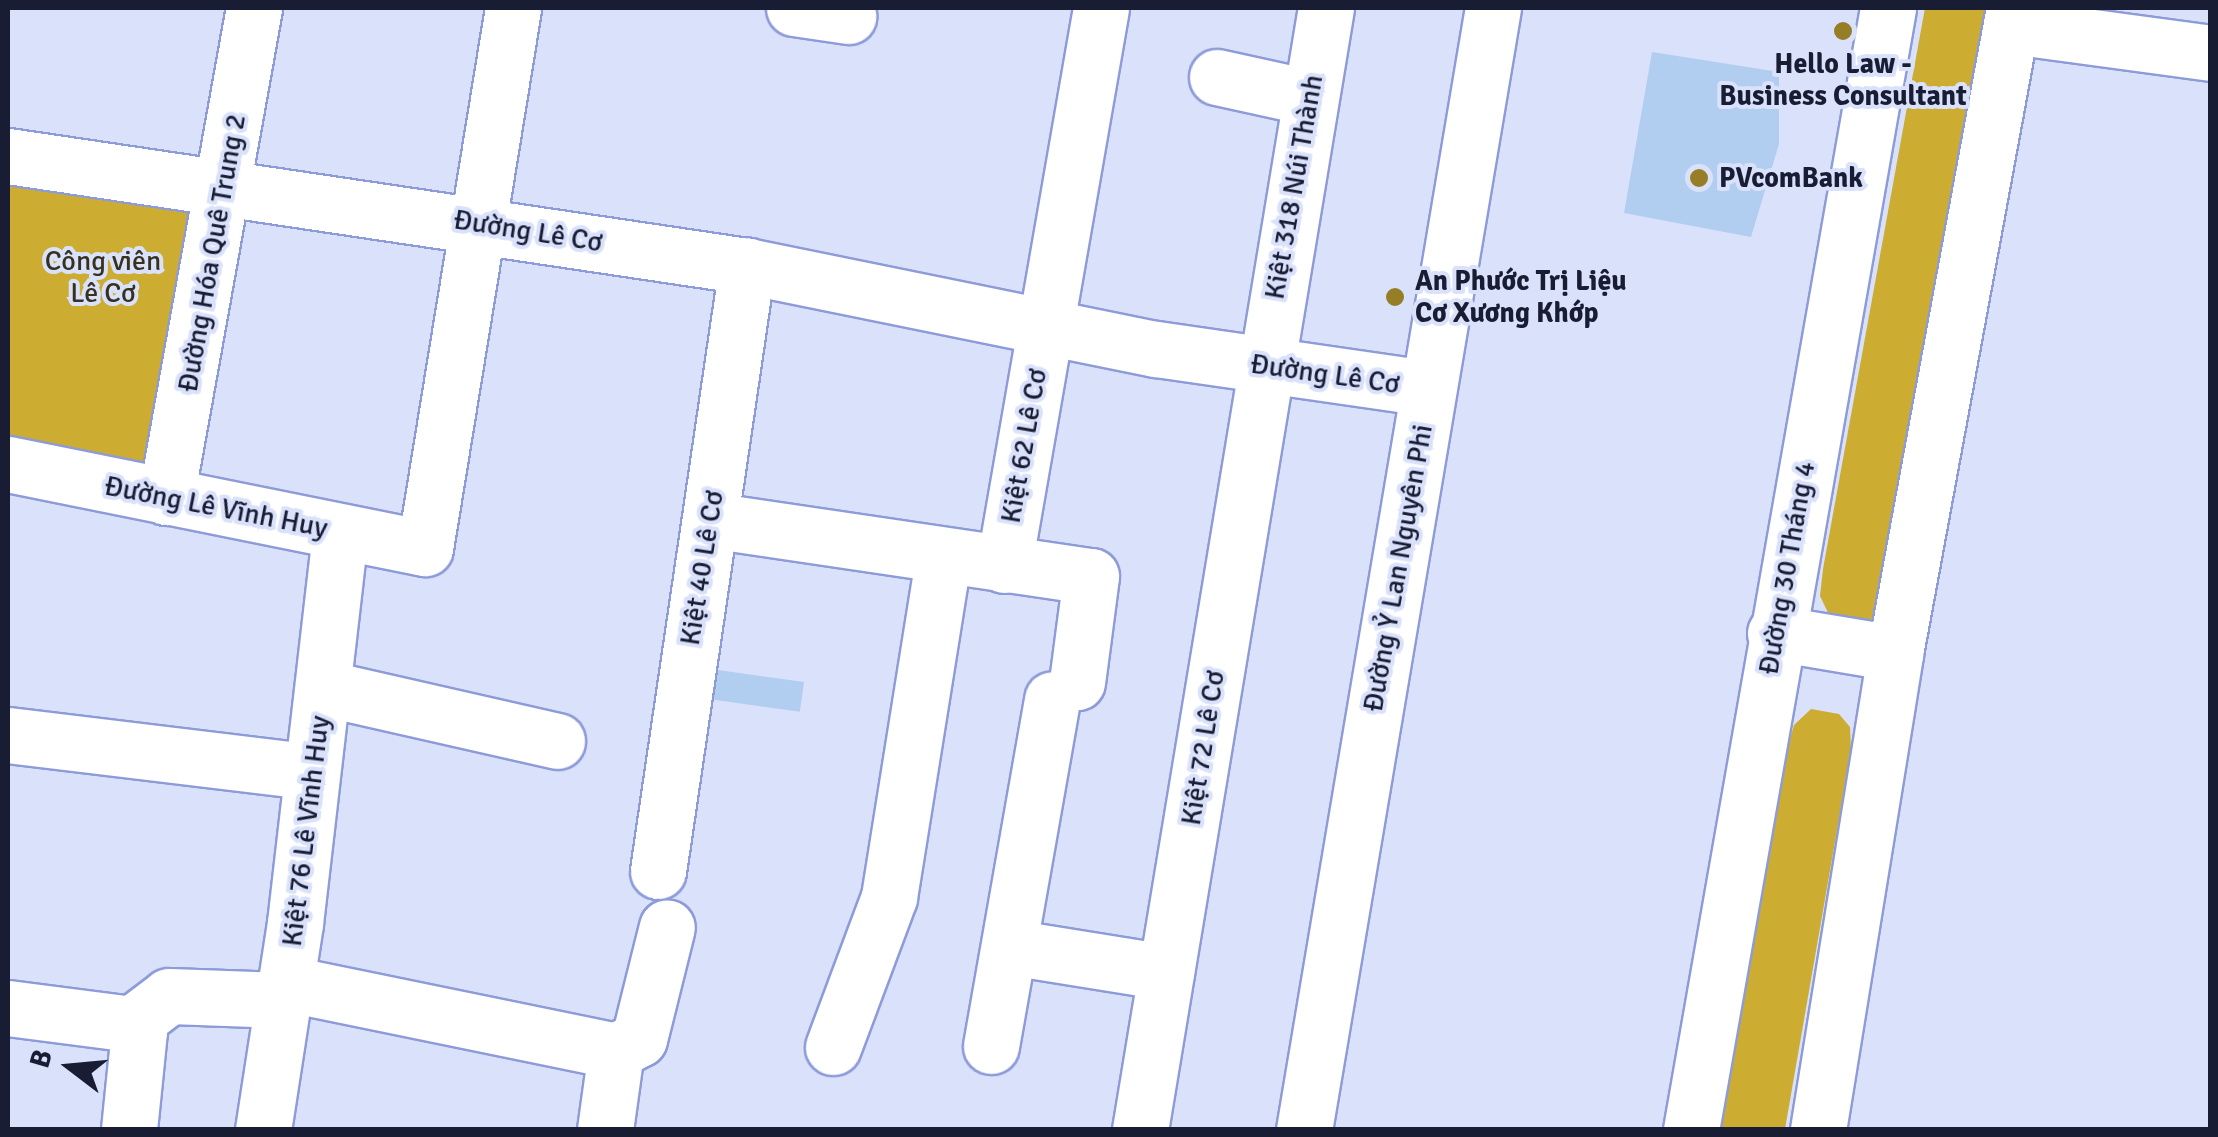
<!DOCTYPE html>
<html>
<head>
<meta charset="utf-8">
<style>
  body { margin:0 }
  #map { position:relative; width:2218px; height:1137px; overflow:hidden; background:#dae1fb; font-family:Signika,sans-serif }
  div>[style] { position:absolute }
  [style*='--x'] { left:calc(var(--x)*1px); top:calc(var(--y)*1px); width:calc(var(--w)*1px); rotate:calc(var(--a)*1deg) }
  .green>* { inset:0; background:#ccad32 }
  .building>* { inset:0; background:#b1cdf0; transform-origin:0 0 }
  .roads { filter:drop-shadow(2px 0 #8d9bd8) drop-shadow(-2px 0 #8d9bd8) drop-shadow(0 2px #8d9bd8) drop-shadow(0 -2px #8d9bd8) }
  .minor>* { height:55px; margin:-27.5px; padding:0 27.5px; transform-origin:27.5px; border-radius:27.5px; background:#fff }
  .dots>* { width:28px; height:28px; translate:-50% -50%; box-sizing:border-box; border:5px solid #dae1fb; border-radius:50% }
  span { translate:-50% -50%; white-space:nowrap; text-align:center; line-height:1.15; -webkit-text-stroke:8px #dae1fb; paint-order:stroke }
  .poi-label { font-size:28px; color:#181d34; font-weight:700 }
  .left { translate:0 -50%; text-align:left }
  .street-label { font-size:28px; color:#181d34 }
  .park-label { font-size:28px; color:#37311d }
  .frame { position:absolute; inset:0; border:10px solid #181d34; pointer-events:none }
  .north { position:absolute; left:20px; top:1017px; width:100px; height:100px; -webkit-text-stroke:8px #dae1fb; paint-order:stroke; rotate:286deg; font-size:28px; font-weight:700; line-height:40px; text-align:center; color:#181d34 }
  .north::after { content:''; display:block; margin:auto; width:35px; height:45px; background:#181d34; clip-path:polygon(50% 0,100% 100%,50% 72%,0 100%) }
</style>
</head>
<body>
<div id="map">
  <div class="green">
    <div style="clip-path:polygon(1925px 8px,1989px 8px,1881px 608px,1869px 622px,1832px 621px,1820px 596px,1823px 569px)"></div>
    <div style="clip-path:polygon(8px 166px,215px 198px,158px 486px,8px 456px)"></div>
    <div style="clip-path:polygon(1811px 709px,1839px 714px,1850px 727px,1851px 750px,1785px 1129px,1721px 1129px,1787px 749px,1794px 725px)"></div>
  </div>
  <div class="building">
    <div style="clip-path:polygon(1652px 52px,1779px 72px,1779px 144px,1751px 237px,1624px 213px)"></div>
    <div style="left:704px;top:668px;width:101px;height:30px;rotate:8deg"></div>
  </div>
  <div class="roads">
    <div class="minor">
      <div style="--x:794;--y:8;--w:55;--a:8.4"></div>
      <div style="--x:2011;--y:26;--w:201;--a:7.7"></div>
      <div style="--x:1217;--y:77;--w:93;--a:12.4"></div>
      <div style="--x:8;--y:156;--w:747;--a:8.47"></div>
      <div style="--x:747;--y:266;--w:417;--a:11.5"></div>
      <div style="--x:1156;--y:349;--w:275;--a:8.2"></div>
      <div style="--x:8;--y:464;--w:425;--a:11.4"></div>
      <div style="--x:425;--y:548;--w:547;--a:-80.74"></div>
      <div style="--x:166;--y:497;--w:497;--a:-79.8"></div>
      <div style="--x:710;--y:520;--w:385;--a:8.4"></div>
      <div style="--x:1091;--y:576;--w:107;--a:97.5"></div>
      <div style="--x:1004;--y:565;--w:565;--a:-80.12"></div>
      <div style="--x:1775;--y:633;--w:122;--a:9.5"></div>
      <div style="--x:324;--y:688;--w:239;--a:12.8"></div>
      <div style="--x:8;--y:735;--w:306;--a:6.9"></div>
      <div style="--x:658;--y:871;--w:612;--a:-81.63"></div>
      <div style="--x:1010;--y:947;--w:158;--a:9.1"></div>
      <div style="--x:285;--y:983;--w:338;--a:11.6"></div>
      <div style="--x:8;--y:1008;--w:125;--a:7.4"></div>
      <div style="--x:132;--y:1024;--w:10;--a:45"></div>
      <div style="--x:139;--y:1031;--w:100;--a:95.8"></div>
      <div style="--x:132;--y:1024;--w:46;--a:-37.1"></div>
      <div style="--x:169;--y:996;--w:114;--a:2"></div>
      <div style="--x:991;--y:1046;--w:352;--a:-80"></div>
      <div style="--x:833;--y:1047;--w:160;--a:-69.5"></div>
      <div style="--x:889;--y:897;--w:346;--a:-80.9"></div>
      <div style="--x:263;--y:1130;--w:209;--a:-81.2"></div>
      <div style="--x:295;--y:923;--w:394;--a:-83.4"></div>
      <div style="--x:605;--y:1130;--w:80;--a:-82.1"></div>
      <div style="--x:616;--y:1051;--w:26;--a:-28"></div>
      <div style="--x:639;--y:1039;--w:115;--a:-76"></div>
      <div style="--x:1140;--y:1130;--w:1137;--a:-80.59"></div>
      <div style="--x:1304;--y:1130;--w:1138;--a:-80.44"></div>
      <div style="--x:1691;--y:1130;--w:1139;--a:-80.04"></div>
      <div style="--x:1818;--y:1130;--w:483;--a:-80.8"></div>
      <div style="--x:1895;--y:653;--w:656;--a:-79.55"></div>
    </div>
  </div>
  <div class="dots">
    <div style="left:1843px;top:31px;background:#957e26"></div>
    <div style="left:1699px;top:178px;background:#957e26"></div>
    <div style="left:1395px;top:297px;background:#957e26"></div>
  </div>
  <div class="poi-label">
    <span style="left:1843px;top:80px">Hello Law -<br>Business Consultant</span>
    <span class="left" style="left:1719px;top:178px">PVcomBank</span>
    <span class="left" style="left:1415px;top:297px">An Phước Trị Liệu<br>Cơ Xương Khớp</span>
  </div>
  <div class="street-label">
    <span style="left:1294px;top:187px;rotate:-80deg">Kiệt 318 Núi Thành</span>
    <span style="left:528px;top:231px;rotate:9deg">Đường Lê Cơ</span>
    <span style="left:212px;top:253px;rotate:-80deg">Đường Hóa Quê Trung 2</span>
    <span style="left:1325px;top:374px;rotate:8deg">Đường Lê Cơ</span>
    <span style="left:1024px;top:446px;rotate:-80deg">Kiệt 62 Lê Cơ</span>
    <span style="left:216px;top:507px;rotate:11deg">Đường Lê Vĩnh Huy</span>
    <span style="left:702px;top:568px;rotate:-81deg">Kiệt 40 Lê Cơ</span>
    <span style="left:1398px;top:568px;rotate:-80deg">Đường Ỷ Lan Nguyên Phi</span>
    <span style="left:1787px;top:568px;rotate:-80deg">Đường 30 Tháng 4</span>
    <span style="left:1203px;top:748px;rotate:-81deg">Kiệt 72 Lê Cơ</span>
    <span style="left:306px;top:831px;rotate:-83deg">Kiệt 76 Lê Vĩnh Huy</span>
  </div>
  <div class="park-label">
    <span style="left:103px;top:277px">Công viên<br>Lê Cơ</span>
  </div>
  <div class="frame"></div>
  <div class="north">B</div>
</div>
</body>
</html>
